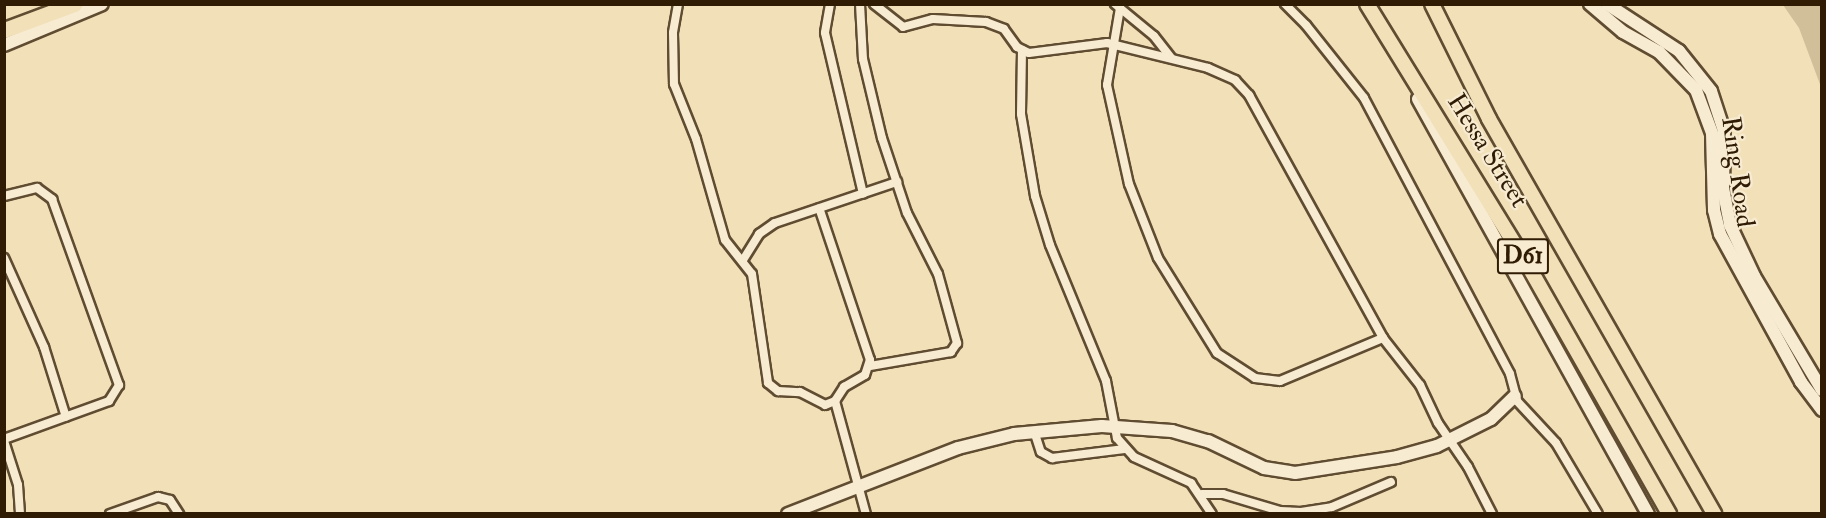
<!DOCTYPE html>
<html>
<head>
<meta charset="utf-8">
<style>
  body { margin:0 }
  #map { position:relative; width:1826px; height:518px; overflow:hidden; background:#f2e0b9; font-family:"IM FELL Double Pica",serif }
  div>[style] { position:absolute }
  [style*='--x'] { left:calc(var(--x)*1px); top:calc(var(--y)*1px); width:calc(var(--w)*1px); rotate:calc(var(--a)*1deg) }
  .green>* { inset:0; background:#d1bf9a }
  .roads { filter:drop-shadow(2px 0 #604c31) drop-shadow(-2px 0 #604c31) drop-shadow(0 2px #604c31) drop-shadow(0 -2px #604c31) }
  .street>* { height:8px; margin:-4px; padding:0 4px; transform-origin:4px; border-radius:4px; background:#f7ebd2 }
  .secondary>* { height:12px; margin:-6px; padding:0 6px; transform-origin:6px; border-radius:6px; background:#f7ebd2 }
  .primary>* { height:14px; margin:-7px; padding:0 7px; transform-origin:7px; border-radius:7px; background:#f2e0b9 }
  .highway>* { height:15px; margin:-7.5px; padding:0 7.5px; transform-origin:7.5px; border-radius:7.5px; background:#f2e0b9 }
  span { translate:-50% -50%; white-space:nowrap; text-align:center; line-height:1.15; -webkit-text-stroke:4.5px #f7ebd2; paint-order:stroke }
  .shield-label span { padding:2px 4px; background:#f7ebd2; border:2px solid; border-radius:4px; -webkit-text-stroke-width:0 }
  .shield-label { font-size:24px; color:#301b04; font-weight:700 }
  .street-label { font-size:26px; color:#301b04 }
  .frame { position:absolute; inset:0; border:6px solid #301b04; pointer-events:none }
</style>
</head>
<body>
<div id="map">
  <div class="green">
    <div style="clip-path:polygon(1783px 5px,1821px 5px,1821px 87px,1799px 28px)"></div>
  </div>
  <div class="roads">
    <div class="street">
      <div style="--x:678;--y:4;--w:29;--a:100"></div>
      <div style="--x:673;--y:33;--w:51;--a:88.9"></div>
      <div style="--x:674;--y:84;--w:59;--a:68.2"></div>
      <div style="--x:696;--y:139;--w:105;--a:74"></div>
      <div style="--x:725;--y:240;--w:43;--a:51.5"></div>
      <div style="--x:752;--y:274;--w:110;--a:81.6"></div>
      <div style="--x:768;--y:383;--w:13;--a:39"></div>
      <div style="--x:778;--y:391;--w:22;--a:3"></div>
      <div style="--x:800;--y:392;--w:28;--a:27"></div>
      <div style="--x:825;--y:405;--w:11;--a:-22"></div>
      <div style="--x:835;--y:401;--w:17;--a:-57"></div>
      <div style="--x:844;--y:387;--w:24;--a:-30"></div>
      <div style="--x:865;--y:375;--w:16;--a:-72"></div>
      <div style="--x:870;--y:360;--w:160;--a:-108.5"></div>
      <div style="--x:830;--y:4;--w:29;--a:100"></div>
      <div style="--x:825;--y:33;--w:165;--a:76.7"></div>
      <div style="--x:860;--y:4;--w:55;--a:86.9"></div>
      <div style="--x:863;--y:59;--w:81;--a:76.5"></div>
      <div style="--x:882;--y:138;--w:79;--a:71.6"></div>
      <div style="--x:907;--y:213;--w:68;--a:63.1"></div>
      <div style="--x:938;--y:274;--w:72;--a:74.6"></div>
      <div style="--x:957;--y:343;--w:11;--a:124"></div>
      <div style="--x:951;--y:352;--w:82;--a:170.2"></div>
      <div style="--x:874;--y:4;--w:37;--a:38"></div>
      <div style="--x:903;--y:27;--w:31;--a:-15"></div>
      <div style="--x:933;--y:19;--w:53;--a:3.2"></div>
      <div style="--x:986;--y:22;--w:19;--a:21"></div>
      <div style="--x:1004;--y:29;--w:22;--a:54"></div>
      <div style="--x:1017;--y:47;--w:13;--a:27"></div>
      <div style="--x:1029;--y:53;--w:79;--a:-7.3"></div>
      <div style="--x:1107;--y:43;--w:104;--a:13.9"></div>
      <div style="--x:1208;--y:68;--w:30;--a:24"></div>
      <div style="--x:1235;--y:80;--w:21;--a:47"></div>
      <div style="--x:1249;--y:95;--w:277;--a:61.1"></div>
      <div style="--x:1383;--y:338;--w:60;--a:51.8"></div>
      <div style="--x:1420;--y:385;--w:42;--a:64.7"></div>
      <div style="--x:1438;--y:423;--w:53;--a:55.7"></div>
      <div style="--x:1468;--y:467;--w:53;--a:62.9"></div>
      <div style="--x:1115;--y:4;--w:50;--a:39.4"></div>
      <div style="--x:1154;--y:36;--w:28;--a:52"></div>
      <div style="--x:1285;--y:4;--w:30;--a:45"></div>
      <div style="--x:1306;--y:25;--w:93;--a:51.5"></div>
      <div style="--x:1364;--y:98;--w:312;--a:62.1"></div>
      <div style="--x:1510;--y:374;--w:28;--a:75"></div>
      <div style="--x:1517;--y:401;--w:57;--a:47.1"></div>
      <div style="--x:1556;--y:443;--w:82;--a:59.4"></div>
      <div style="--x:1120;--y:8;--w:78;--a:99.6"></div>
      <div style="--x:1107;--y:85;--w:101;--a:77.5"></div>
      <div style="--x:1129;--y:184;--w:79;--a:68.6"></div>
      <div style="--x:1158;--y:258;--w:112;--a:58.2"></div>
      <div style="--x:1217;--y:353;--w:45;--a:33.3"></div>
      <div style="--x:1255;--y:378;--w:25;--a:7"></div>
      <div style="--x:1280;--y:381;--w:112;--a:-22.7"></div>
      <div style="--x:1022;--y:50;--w:64;--a:90.9"></div>
      <div style="--x:1021;--y:114;--w:83;--a:80.3"></div>
      <div style="--x:1035;--y:196;--w:51;--a:73"></div>
      <div style="--x:1050;--y:245;--w:147;--a:67.6"></div>
      <div style="--x:1106;--y:381;--w:58;--a:79.1"></div>
      <div style="--x:1117;--y:438;--w:25;--a:48"></div>
      <div style="--x:1134;--y:457;--w:63;--a:24.5"></div>
      <div style="--x:1191;--y:483;--w:37;--a:56"></div>
      <div style="--x:4;--y:196;--w:34;--a:-14"></div>
      <div style="--x:37;--y:188;--w:19;--a:36"></div>
      <div style="--x:52;--y:199;--w:198;--a:70.2"></div>
      <div style="--x:119;--y:385;--w:19;--a:122"></div>
      <div style="--x:109;--y:401;--w:112;--a:160.1"></div>
      <div style="--x:4;--y:258;--w:98;--a:65.8"></div>
      <div style="--x:44;--y:347;--w:73;--a:72.6"></div>
      <div style="--x:743;--y:260;--w:31;--a:-58"></div>
      <div style="--x:759;--y:234;--w:19;--a:-35"></div>
      <div style="--x:775;--y:223;--w:129;--a:-18.6"></div>
      <div style="--x:835;--y:401;--w:117;--a:74.7"></div>
      <div style="--x:1034;--y:431;--w:22;--a:72"></div>
      <div style="--x:1041;--y:452;--w:13;--a:29"></div>
      <div style="--x:1052;--y:458;--w:73;--a:-7.1"></div>
      <div style="--x:4;--y:441;--w:46;--a:72.3"></div>
      <div style="--x:18;--y:485;--w:29;--a:86"></div>
      <div style="--x:1202;--y:494;--w:21;--a:0"></div>
      <div style="--x:1223;--y:494;--w:59;--a:16.6"></div>
      <div style="--x:1280;--y:511;--w:21;--a:3"></div>
      <div style="--x:1301;--y:512;--w:31;--a:-9"></div>
      <div style="--x:1332;--y:507;--w:64;--a:-23"></div>
      <div style="--x:110;--y:514;--w:51;--a:-19.5"></div>
      <div style="--x:158;--y:497;--w:12;--a:14"></div>
      <div style="--x:170;--y:500;--w:17;--a:57"></div>
    </div>
    <div class="secondary">
      <div style="--x:1590;--y:4;--w:43;--a:40.3"></div>
      <div style="--x:1623;--y:32;--w:41;--a:29.1"></div>
      <div style="--x:1659;--y:52;--w:53;--a:45.8"></div>
      <div style="--x:1696;--y:90;--w:46;--a:69.6"></div>
      <div style="--x:1712;--y:133;--w:77;--a:88.5"></div>
      <div style="--x:1714;--y:210;--w:25;--a:76"></div>
      <div style="--x:1720;--y:234;--w:169;--a:61.3"></div>
      <div style="--x:1801;--y:382;--w:35;--a:53"></div>
      <div style="--x:1607;--y:4;--w:86;--a:33.1"></div>
      <div style="--x:1679;--y:51;--w:51;--a:51.3"></div>
      <div style="--x:1711;--y:91;--w:42;--a:72"></div>
      <div style="--x:1724;--y:131;--w:57;--a:91"></div>
      <div style="--x:1723;--y:188;--w:38;--a:79"></div>
      <div style="--x:1730;--y:225;--w:56;--a:64.8"></div>
      <div style="--x:1754;--y:276;--w:133;--a:59.2"></div>
      <div style="--x:4;--y:45;--w:106;--a:-22.7"></div>
      <div style="--x:1418;--y:99;--w:474;--a:61"></div>
      <div style="--x:788;--y:514;--w:182;--a:-21.2"></div>
      <div style="--x:958;--y:448;--w:58;--a:-14"></div>
      <div style="--x:1014;--y:434;--w:88;--a:-5.2"></div>
      <div style="--x:1102;--y:426;--w:70;--a:4.1"></div>
      <div style="--x:1172;--y:431;--w:37;--a:16"></div>
      <div style="--x:1208;--y:441;--w:62;--a:25.7"></div>
      <div style="--x:1264;--y:468;--w:31;--a:9"></div>
      <div style="--x:1295;--y:473;--w:103;--a:-8.9"></div>
      <div style="--x:1397;--y:457;--w:41;--a:-15.4"></div>
      <div style="--x:1437;--y:446;--w:60;--a:-26.6"></div>
      <div style="--x:1491;--y:419;--w:33;--a:-44"></div>
    </div>
    <div class="primary">
      <div style="--x:1367;--y:4;--w:311;--a:58.4"></div>
      <div style="--x:1530;--y:269;--w:282;--a:60.4"></div>
      <div style="--x:1432;--y:4;--w:128;--a:63.6"></div>
      <div style="--x:1489;--y:119;--w:455;--a:60.3"></div>
    </div>
    <div class="highway">
      <div style="--x:4;--y:30;--w:75;--a:-20.4"></div>
    </div>
  </div>
  <div class="shield-label">
    <span style="left:1523px;top:256px">D61</span>
  </div>
  <div class="street-label">
    <span style="left:1487px;top:151px;rotate:58deg">Hessa Street</span>
    <span style="left:1737px;top:172px;rotate:82deg">Ring Road</span>
  </div>
  <div class="frame"></div>
</div>
</body>
</html>
